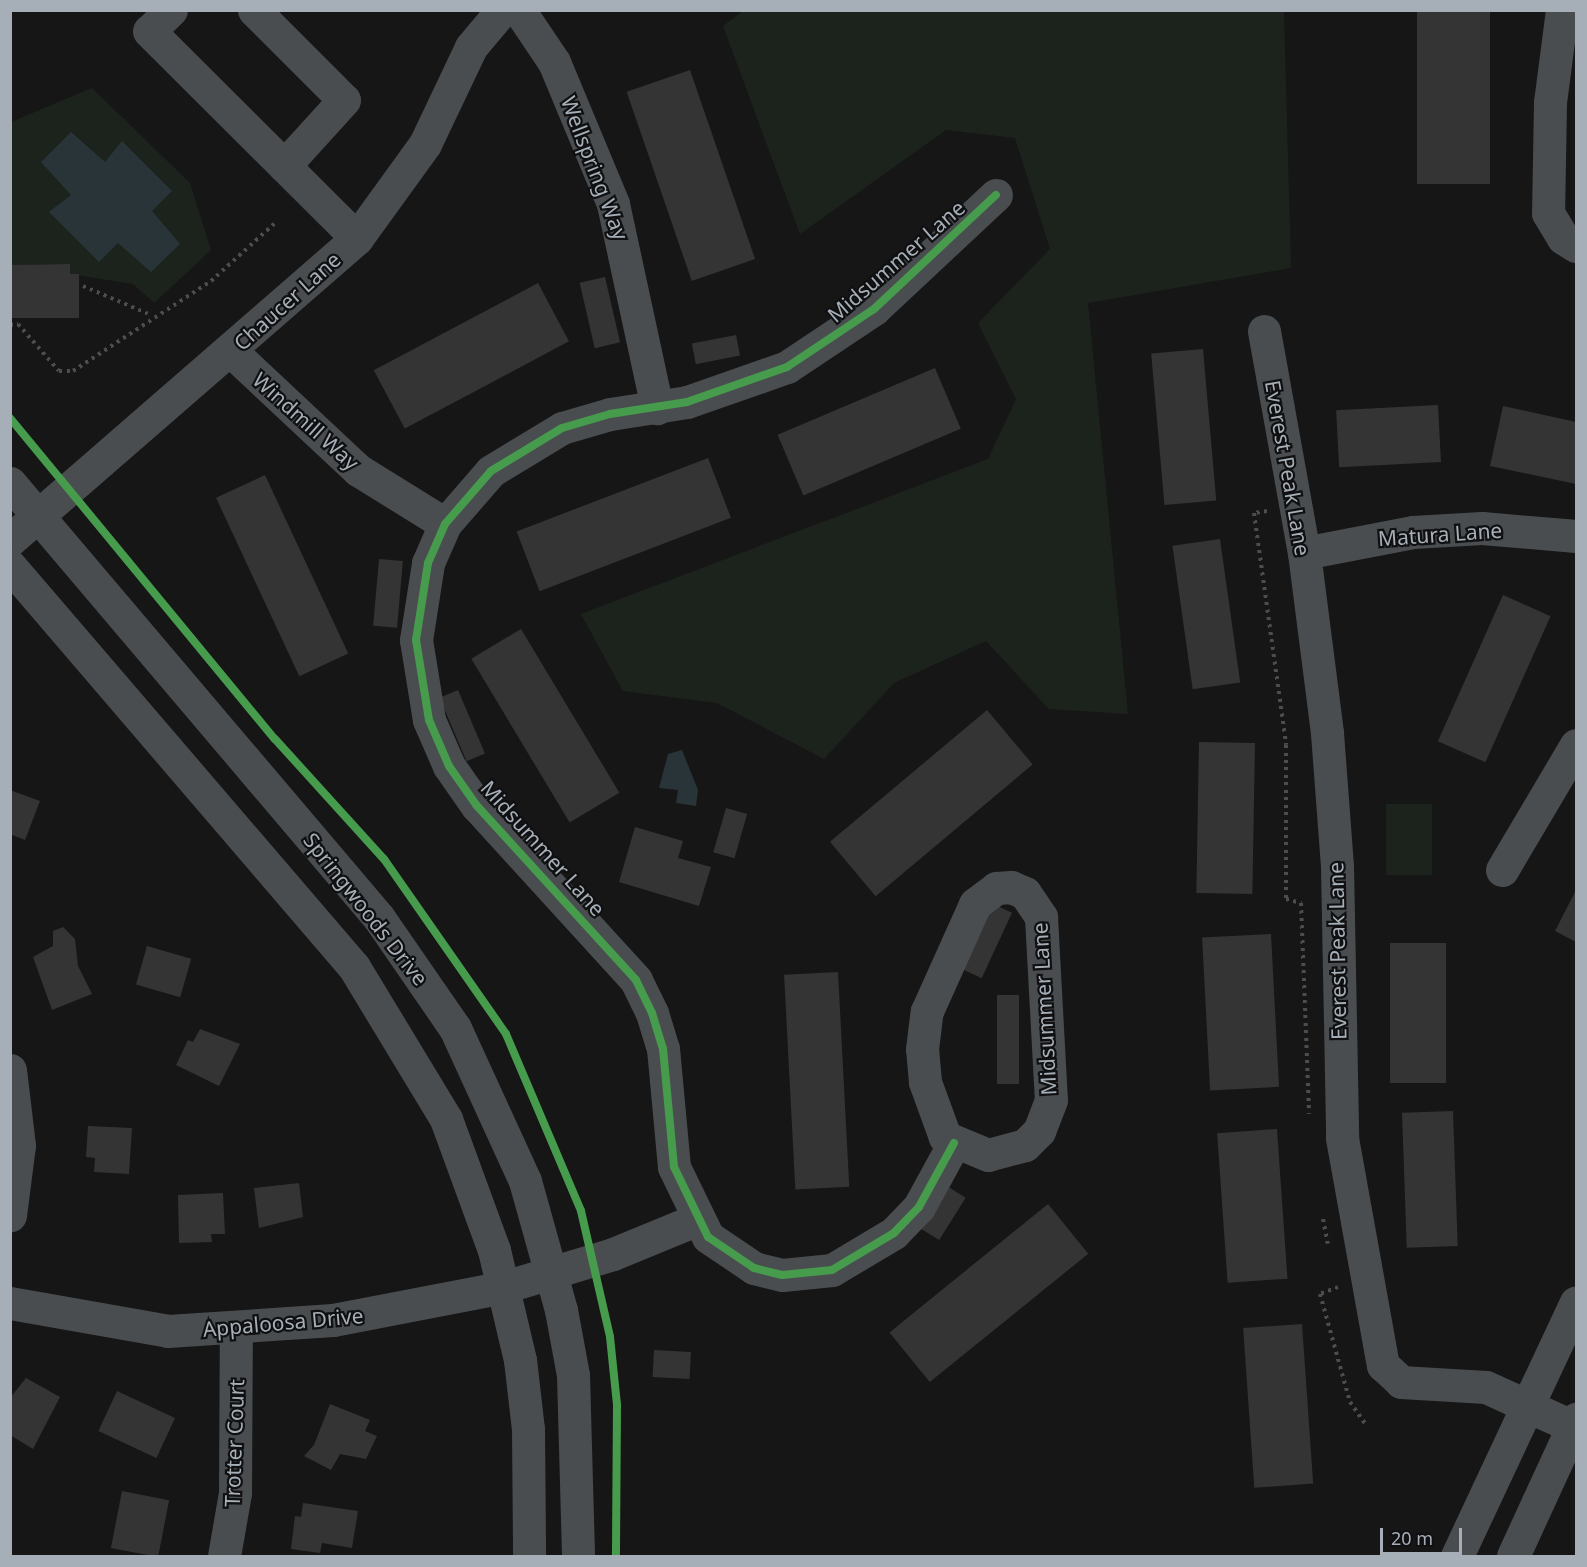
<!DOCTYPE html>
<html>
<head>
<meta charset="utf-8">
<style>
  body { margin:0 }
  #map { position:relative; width:1587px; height:1567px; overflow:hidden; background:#161616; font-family:"Noto Sans",sans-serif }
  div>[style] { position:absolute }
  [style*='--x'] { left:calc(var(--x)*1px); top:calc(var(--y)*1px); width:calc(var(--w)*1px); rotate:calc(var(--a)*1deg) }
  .green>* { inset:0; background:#1c231c; transform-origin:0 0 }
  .water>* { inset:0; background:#283438 }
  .building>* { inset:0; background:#343435; transform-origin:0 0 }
  .path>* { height:4px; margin-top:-2px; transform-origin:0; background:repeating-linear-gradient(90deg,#4c4d51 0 3px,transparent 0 7.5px) }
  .minor>* { height:33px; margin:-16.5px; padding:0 16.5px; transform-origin:16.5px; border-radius:16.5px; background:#4a4d4f }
  .cycleway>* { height:8px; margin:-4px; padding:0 4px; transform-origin:4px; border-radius:4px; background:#469c4c }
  span { translate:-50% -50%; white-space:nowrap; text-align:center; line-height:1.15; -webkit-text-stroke:4.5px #101012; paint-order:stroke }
  .street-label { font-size:21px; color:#a6afb7 }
  .frame { position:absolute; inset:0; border:12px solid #a6afb7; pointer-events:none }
  .scale { position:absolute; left:1380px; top:1528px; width:82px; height:27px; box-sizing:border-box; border:3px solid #a6afb7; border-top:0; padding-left:8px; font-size:18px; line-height:21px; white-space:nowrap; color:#a6afb7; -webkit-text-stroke:4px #101012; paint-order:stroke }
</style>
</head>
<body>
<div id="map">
  <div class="green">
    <div style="clip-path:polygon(743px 11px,1284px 11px,1291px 268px,1088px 303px,1128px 714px,1049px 709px,986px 641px,894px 683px,824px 759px,717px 703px,623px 691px,581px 614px,988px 459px,1016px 399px,978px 323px,1050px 249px,1015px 138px,946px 130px,800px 234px,723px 26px)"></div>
    <div style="clip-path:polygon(92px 88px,190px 183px,211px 250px,154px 303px,133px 284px,70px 274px,69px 264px,11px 265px,11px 122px)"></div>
    <div style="left:1386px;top:804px;width:46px;height:71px"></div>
  </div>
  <div class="water">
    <div style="clip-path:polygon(71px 132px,105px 162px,122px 141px,172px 191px,152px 211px,180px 244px,151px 272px,118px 243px,99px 262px,49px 212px,71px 195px,41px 162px)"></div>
    <div style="clip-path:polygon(682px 750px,698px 790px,696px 806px,676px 803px,678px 790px,659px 788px,668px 754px)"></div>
  </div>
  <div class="building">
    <div style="left:1417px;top:10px;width:73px;height:174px"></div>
    <div style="left:690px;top:70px;width:200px;height:67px;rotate:71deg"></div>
    <div style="clip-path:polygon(70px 264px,70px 274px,79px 274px,79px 318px,10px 318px,10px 265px)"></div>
    <div style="left:605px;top:277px;width:67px;height:26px;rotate:77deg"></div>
    <div style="left:538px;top:283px;width:66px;height:186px;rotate:62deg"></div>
    <div style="left:736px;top:335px;width:21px;height:45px;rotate:79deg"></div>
    <div style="left:1203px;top:349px;width:152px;height:52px;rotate:85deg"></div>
    <div style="left:935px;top:368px;width:66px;height:171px;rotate:67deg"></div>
    <div style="left:1438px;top:405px;width:57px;height:102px;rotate:87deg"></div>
    <div style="clip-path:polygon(1503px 406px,1576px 422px,1576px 484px,1490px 466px)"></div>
    <div style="left:708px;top:458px;width:64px;height:205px;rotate:69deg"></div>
    <div style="left:265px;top:475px;width:197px;height:54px;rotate:65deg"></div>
    <div style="left:1220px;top:539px;width:145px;height:48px;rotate:82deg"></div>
    <div style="left:379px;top:559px;width:24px;height:67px;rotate:5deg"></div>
    <div style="left:1503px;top:595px;width:52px;height:160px;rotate:24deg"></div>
    <div style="left:521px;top:629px;width:191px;height:58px;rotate:59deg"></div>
    <div style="left:458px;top:690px;width:69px;height:20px;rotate:67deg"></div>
    <div style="left:987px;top:710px;width:71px;height:205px;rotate:50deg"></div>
    <div style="left:1199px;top:742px;width:56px;height:151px;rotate:1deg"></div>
    <div style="clip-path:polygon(10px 790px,40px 801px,25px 840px,10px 834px)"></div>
    <div style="left:726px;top:808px;width:22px;height:46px;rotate:16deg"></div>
    <div style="clip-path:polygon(635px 827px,683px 841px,678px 858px,711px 867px,699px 906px,619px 882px)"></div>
    <div style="clip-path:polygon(1576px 890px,1576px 942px,1555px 931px)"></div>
    <div style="left:993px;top:904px;width:21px;height:72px;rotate:25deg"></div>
    <div style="clip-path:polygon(63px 927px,75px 939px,78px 966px,92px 994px,52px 1010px,33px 957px,53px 946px,53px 931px)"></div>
    <div style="left:1271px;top:934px;width:153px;height:69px;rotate:87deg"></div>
    <div style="left:1446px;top:943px;width:140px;height:56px;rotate:90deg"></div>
    <div style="left:147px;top:946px;width:46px;height:40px;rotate:16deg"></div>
    <div style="left:838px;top:972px;width:215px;height:54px;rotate:87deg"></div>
    <div style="left:997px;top:995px;width:22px;height:89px"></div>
    <div style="clip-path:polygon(200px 1029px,240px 1044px,219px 1086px,176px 1065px,188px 1040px,193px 1042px)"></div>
    <div style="left:1453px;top:1111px;width:135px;height:51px;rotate:88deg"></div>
    <div style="clip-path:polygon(88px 1126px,132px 1128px,129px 1174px,94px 1172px,95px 1158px,86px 1157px)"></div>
    <div style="left:1277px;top:1129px;width:150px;height:60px;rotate:86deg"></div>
    <div style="clip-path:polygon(299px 1183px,303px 1217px,259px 1228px,254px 1188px)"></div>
    <div style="left:947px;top:1186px;width:22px;height:50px;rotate:32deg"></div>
    <div style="clip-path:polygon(223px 1193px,225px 1234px,211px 1234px,212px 1242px,179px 1243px,178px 1195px)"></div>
    <div style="left:1048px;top:1204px;width:64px;height:204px;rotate:51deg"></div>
    <div style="left:1302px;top:1324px;width:160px;height:59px;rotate:86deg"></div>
    <div style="left:654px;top:1350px;width:37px;height:27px;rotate:3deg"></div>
    <div style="clip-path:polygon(26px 1378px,60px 1397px,33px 1449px,10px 1435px,10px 1398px)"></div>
    <div style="left:117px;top:1391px;width:64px;height:44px;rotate:25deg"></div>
    <div style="clip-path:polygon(330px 1404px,370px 1420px,365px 1431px,377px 1436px,366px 1459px,340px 1454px,331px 1470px,304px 1456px,314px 1445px)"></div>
    <div style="left:122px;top:1491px;width:48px;height:58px;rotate:11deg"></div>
    <div style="clip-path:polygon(303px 1503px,358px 1511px,352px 1548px,322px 1543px,320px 1553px,291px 1549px,295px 1516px,301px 1517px)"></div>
  </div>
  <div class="path">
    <div style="--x:83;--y:286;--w:74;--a:23.1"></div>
    <div style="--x:10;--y:325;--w:8;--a:-7"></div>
    <div style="--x:18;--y:324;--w:62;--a:48.9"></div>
    <div style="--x:59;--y:371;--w:14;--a:0"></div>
    <div style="--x:73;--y:371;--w:165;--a:-33.1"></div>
    <div style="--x:211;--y:281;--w:86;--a:-42.2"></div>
    <div style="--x:1267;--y:511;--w:13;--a:171"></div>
    <div style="--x:1254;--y:513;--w:234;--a:82.1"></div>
    <div style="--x:1286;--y:745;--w:154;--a:90"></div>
    <div style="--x:1286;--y:899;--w:16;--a:15"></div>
    <div style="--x:1301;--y:903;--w:211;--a:87.8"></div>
    <div style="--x:1323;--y:1219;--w:25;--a:79"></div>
    <div style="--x:1338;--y:1287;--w:19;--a:159"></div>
    <div style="--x:1320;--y:1294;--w:112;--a:74.5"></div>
    <div style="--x:1350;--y:1402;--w:29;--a:55"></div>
  </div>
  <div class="minor">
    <div style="--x:171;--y:10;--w:30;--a:136"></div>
    <div style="--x:149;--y:31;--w:293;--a:44.9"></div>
    <div style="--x:254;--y:10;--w:127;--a:45"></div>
    <div style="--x:344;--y:100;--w:89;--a:132.3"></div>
    <div style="--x:519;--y:10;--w:63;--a:56.1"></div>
    <div style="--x:554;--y:62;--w:154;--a:67.4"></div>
    <div style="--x:613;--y:204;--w:209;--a:77.8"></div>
    <div style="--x:1562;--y:10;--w:93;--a:97.4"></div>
    <div style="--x:1550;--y:102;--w:111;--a:91"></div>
    <div style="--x:1548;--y:213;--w:29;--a:59"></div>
    <div style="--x:1563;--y:238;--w:15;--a:32"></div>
    <div style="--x:1264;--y:331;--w:226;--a:79.8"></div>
    <div style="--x:1304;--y:553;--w:181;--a:82.7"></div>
    <div style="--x:1327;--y:733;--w:133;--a:85.7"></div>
    <div style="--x:1337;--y:866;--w:272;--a:88.9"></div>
    <div style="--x:1342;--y:1138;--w:231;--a:79.8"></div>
    <div style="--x:1383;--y:1365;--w:25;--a:43"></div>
    <div style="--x:1401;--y:1382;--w:85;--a:3.4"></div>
    <div style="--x:1486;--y:1387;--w:99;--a:24.5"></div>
    <div style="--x:232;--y:352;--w:173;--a:43.1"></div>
    <div style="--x:358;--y:470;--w:102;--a:31.8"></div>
    <div style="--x:10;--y:483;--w:570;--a:49.69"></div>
    <div style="--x:379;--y:918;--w:134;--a:55.4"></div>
    <div style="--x:455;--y:1028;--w:168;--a:65.4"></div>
    <div style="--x:525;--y:1181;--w:134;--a:74.4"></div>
    <div style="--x:561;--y:1310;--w:66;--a:79.5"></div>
    <div style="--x:573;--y:1375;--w:181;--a:88.4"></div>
    <div style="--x:10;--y:540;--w:460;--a:-41"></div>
    <div style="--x:357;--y:238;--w:116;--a:-54.1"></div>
    <div style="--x:425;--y:144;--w:107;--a:-64.6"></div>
    <div style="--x:471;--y:47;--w:48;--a:-50"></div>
    <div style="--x:1304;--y:553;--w:111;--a:-10.9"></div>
    <div style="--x:1413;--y:532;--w:69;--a:-3.3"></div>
    <div style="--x:1482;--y:528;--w:94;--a:4.9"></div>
    <div style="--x:10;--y:566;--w:528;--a:49.38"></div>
    <div style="--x:354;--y:967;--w:178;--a:58.8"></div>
    <div style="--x:446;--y:1119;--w:140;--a:69.9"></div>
    <div style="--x:494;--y:1250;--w:113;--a:76.7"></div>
    <div style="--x:520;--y:1360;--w:69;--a:83.4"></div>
    <div style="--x:528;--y:1429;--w:127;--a:89.5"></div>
    <div style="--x:1502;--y:870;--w:145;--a:-59.4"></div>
    <div style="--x:1011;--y:887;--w:15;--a:23"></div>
    <div style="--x:1025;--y:893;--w:29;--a:56"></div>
    <div style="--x:1041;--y:917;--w:183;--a:86.9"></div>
    <div style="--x:1051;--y:1100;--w:33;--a:111"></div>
    <div style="--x:1039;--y:1131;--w:20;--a:135"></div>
    <div style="--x:1025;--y:1145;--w:38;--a:165"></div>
    <div style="--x:988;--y:1155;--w:47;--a:-157.3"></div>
    <div style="--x:945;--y:1137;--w:59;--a:-110"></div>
    <div style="--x:925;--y:1082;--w:33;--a:-95"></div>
    <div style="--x:922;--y:1049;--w:38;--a:-83"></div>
    <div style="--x:927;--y:1011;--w:117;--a:-65.8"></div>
    <div style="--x:975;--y:904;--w:26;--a:-37"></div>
    <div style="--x:996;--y:888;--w:15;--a:-4"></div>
    <div style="--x:10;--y:1070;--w:76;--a:83.2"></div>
    <div style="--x:19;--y:1145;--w:71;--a:97.3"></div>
    <div style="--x:954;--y:1143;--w:73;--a:118.7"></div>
    <div style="--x:919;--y:1207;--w:36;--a:134"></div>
    <div style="--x:894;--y:1233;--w:72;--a:149.2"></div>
    <div style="--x:832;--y:1270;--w:50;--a:174.3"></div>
    <div style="--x:782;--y:1275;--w:29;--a:-166"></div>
    <div style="--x:754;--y:1268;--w:55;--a:-146"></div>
    <div style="--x:708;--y:1237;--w:78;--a:-115.9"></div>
    <div style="--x:674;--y:1167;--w:119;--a:-95.3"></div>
    <div style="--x:663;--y:1049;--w:38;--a:-107"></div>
    <div style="--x:652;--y:1013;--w:37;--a:-116"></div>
    <div style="--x:636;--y:980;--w:236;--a:-132.4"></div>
    <div style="--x:477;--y:806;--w:49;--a:-125"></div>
    <div style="--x:449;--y:766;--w:50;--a:-113.5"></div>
    <div style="--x:429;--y:720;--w:81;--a:-99.2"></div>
    <div style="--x:416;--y:640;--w:78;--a:-81.1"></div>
    <div style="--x:428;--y:563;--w:43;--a:-66.4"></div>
    <div style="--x:445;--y:524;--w:70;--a:-49"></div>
    <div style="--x:491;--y:471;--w:83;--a:-31.2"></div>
    <div style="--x:562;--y:428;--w:50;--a:-16.3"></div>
    <div style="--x:610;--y:414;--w:78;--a:-8.9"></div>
    <div style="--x:687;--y:402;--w:106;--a:-19.3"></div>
    <div style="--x:787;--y:367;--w:105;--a:-33.7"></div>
    <div style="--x:874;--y:309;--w:167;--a:-43.1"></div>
    <div style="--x:10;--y:1303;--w:160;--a:10"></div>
    <div style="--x:168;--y:1331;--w:165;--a:-3.8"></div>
    <div style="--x:333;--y:1320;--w:174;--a:-10.9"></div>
    <div style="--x:504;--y:1287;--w:114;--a:-16.8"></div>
    <div style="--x:613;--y:1254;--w:90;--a:-22.3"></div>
    <div style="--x:224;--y:1556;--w:64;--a:-80.1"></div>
    <div style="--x:235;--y:1493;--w:164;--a:-89.7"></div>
    <div style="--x:1457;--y:1556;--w:280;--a:-64.9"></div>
    <div style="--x:1513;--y:1556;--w:151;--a:-65.3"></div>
  </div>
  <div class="cycleway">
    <div style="--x:10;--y:418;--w:416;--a:50.5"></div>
    <div style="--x:275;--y:739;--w:162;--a:47.8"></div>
    <div style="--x:384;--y:859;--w:213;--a:55.1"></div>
    <div style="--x:506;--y:1034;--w:192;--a:67"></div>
    <div style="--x:581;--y:1211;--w:129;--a:77"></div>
    <div style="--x:610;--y:1337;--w:68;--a:84.1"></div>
    <div style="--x:617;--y:1405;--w:151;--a:90.4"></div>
    <div style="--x:954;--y:1143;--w:73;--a:118.7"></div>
    <div style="--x:919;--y:1207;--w:36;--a:134"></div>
    <div style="--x:894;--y:1233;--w:72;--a:149.2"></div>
    <div style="--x:832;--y:1270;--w:50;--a:174.3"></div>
    <div style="--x:782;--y:1275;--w:29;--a:-166"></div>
    <div style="--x:754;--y:1268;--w:55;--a:-146"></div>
    <div style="--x:708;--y:1237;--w:78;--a:-115.9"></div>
    <div style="--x:674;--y:1167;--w:119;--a:-95.3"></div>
    <div style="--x:663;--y:1049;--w:38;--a:-107"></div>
    <div style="--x:652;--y:1013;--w:37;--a:-116"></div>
    <div style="--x:636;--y:980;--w:236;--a:-132.4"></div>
    <div style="--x:477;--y:806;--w:49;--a:-125"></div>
    <div style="--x:449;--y:766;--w:50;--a:-113.5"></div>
    <div style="--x:429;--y:720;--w:81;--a:-99.2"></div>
    <div style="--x:416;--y:640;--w:78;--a:-81.1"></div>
    <div style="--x:428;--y:563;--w:43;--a:-66.4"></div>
    <div style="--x:445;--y:524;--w:70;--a:-49"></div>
    <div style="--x:491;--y:471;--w:83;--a:-31.2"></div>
    <div style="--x:562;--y:428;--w:50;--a:-16.3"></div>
    <div style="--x:610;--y:414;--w:78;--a:-8.9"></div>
    <div style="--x:687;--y:402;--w:106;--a:-19.3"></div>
    <div style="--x:787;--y:367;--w:105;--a:-33.7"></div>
    <div style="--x:874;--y:309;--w:167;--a:-43.1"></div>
  </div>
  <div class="street-label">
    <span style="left:595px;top:168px;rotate:69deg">Wellspring Way</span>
    <span style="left:896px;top:261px;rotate:-41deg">Midsummer Lane</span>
    <span style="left:287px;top:301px;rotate:-42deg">Chaucer Lane</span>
    <span style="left:306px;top:421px;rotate:42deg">Windmill Way</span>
    <span style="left:1288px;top:468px;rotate:80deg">Everest Peak Lane</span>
    <span style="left:1440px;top:534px;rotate:-4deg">Matura Lane</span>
    <span style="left:543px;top:848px;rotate:48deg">Midsummer Lane</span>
    <span style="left:366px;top:909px;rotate:52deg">Springwoods Drive</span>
    <span style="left:1337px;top:951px;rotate:-91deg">Everest Peak Lane</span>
    <span style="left:1044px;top:1009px;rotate:-93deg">Midsummer Lane</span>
    <span style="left:283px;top:1322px;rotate:-5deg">Appaloosa Drive</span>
    <span style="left:234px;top:1443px;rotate:-88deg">Trotter Court</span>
  </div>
  <div class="frame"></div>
  <div class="scale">20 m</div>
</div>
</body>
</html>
